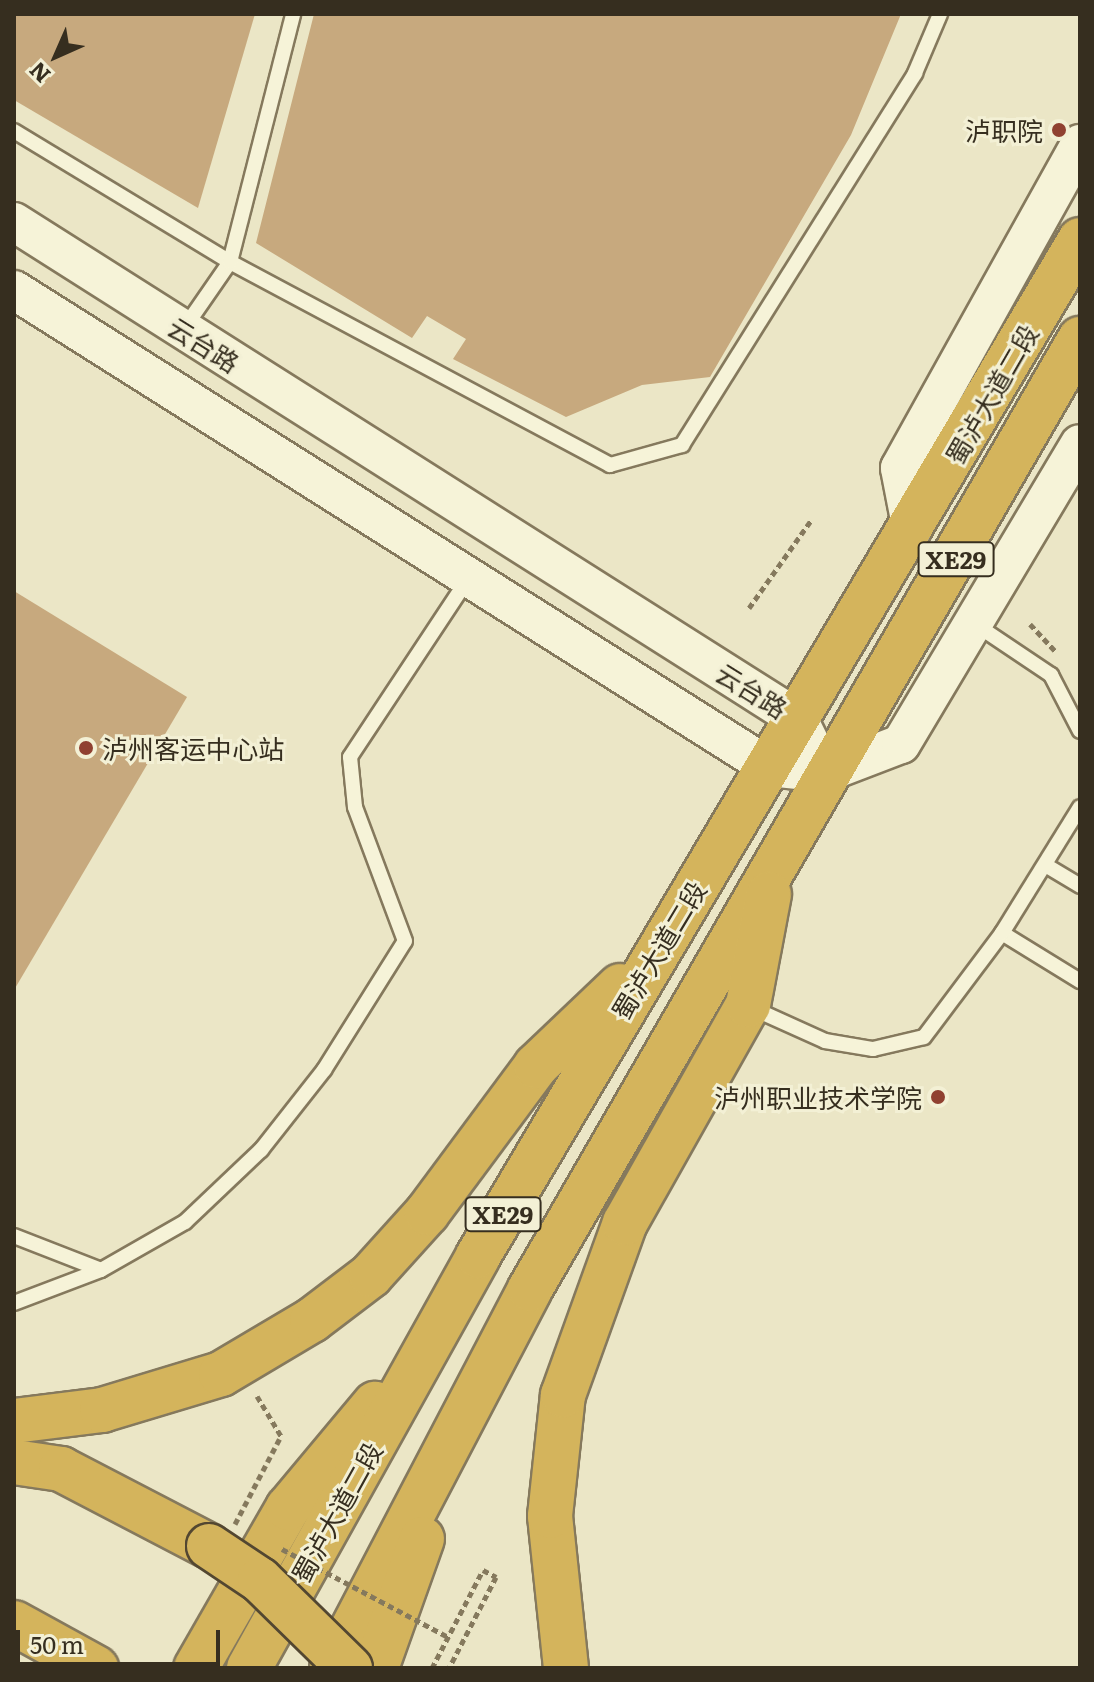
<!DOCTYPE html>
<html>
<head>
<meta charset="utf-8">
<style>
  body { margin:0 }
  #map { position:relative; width:1094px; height:1682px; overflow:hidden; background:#ebe6c6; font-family:Literata,"Noto Sans SC",serif }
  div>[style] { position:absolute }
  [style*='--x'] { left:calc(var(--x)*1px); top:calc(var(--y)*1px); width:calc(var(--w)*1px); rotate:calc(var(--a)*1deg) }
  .building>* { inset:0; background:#c7a97e }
  .path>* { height:5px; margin-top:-2.5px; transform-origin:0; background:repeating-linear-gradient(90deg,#85795d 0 6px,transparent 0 10px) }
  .roads { filter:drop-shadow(2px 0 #85795d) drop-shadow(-2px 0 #85795d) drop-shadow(0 2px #85795d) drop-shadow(0 -2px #85795d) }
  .lane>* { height:14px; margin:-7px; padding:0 7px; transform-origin:7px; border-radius:7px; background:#f6f3d8 }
  .secondary>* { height:38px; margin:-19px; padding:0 19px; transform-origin:19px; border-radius:19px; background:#f6f3d8 }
  .highway>* { height:44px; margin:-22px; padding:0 22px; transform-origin:22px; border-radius:22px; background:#d4b45c }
  .path-bridge>* { height:5px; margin-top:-2.5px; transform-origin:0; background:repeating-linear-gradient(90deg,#85795d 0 6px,transparent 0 10px) }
  .bridges { filter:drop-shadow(2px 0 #534731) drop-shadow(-2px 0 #534731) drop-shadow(0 2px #534731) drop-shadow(0 -2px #534731) }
  .highway-bridge>* { height:44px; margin:-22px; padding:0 22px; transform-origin:22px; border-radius:22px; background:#d4b45c }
  .dots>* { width:22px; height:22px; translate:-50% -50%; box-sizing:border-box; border:4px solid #f3f0d5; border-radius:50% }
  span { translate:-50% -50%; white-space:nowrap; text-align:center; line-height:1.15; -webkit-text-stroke:6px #f3f0d5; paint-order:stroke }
  .shield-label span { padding:2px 6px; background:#f3f0d5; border:2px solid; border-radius:6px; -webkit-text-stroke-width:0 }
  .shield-label { font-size:24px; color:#362e1f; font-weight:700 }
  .poi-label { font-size:26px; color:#362e1f }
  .right { translate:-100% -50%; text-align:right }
  .left { translate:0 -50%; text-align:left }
  .street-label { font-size:26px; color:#362e1f }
  .frame { position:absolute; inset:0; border:16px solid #362e1f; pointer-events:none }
  .north { position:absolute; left:16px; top:16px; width:80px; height:80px; -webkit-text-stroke:6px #f3f0d5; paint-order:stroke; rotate:225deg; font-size:22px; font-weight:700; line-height:32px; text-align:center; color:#362e1f }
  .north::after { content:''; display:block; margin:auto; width:28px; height:36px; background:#362e1f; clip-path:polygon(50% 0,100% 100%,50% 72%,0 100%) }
  .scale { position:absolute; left:16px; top:1630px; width:204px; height:36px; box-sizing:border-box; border:4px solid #362e1f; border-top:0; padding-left:10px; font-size:24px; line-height:28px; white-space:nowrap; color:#362e1f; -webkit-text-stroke:6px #f3f0d5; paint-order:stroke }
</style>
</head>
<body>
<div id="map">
  <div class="building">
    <div style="clip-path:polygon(14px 14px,255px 14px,198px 208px,14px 100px)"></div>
    <div style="clip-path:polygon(314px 14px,901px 14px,851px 135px,710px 377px,642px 385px,566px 417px,453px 359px,466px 339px,427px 316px,412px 338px,256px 243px)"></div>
    <div style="clip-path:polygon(14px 591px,187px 697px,14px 990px)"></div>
  </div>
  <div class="path">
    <div style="--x:749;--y:608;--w:109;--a:-54.7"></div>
    <div style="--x:1030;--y:624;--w:38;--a:47"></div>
    <div style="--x:257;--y:1396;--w:47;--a:59"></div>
    <div style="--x:432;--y:1668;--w:110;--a:-62.5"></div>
    <div style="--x:483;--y:1570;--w:15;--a:28"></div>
    <div style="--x:496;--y:1577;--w:102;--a:117.3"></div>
  </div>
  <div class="roads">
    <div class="lane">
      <div style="--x:14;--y:131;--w:253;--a:31.2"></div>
      <div style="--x:230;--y:262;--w:431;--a:28.1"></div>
      <div style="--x:610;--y:465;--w:75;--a:-15.5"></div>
      <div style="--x:682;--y:445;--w:439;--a:-57.9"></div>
      <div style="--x:915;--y:73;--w:64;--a:-67"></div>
      <div style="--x:185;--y:327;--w:79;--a:-55.3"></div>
      <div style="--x:230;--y:262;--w:256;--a:-75.7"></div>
      <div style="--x:975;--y:624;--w:92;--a:33.9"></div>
      <div style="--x:1051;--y:675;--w:63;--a:62.6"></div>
      <div style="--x:1047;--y:866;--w:39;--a:31"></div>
      <div style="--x:1002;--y:933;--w:92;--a:31.6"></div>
      <div style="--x:752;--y:1008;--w:80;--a:24.3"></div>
      <div style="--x:825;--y:1041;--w:49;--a:9.5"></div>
      <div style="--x:873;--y:1049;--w:52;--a:-13.2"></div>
      <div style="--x:924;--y:1037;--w:130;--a:-53.1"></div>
      <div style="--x:1002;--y:933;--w:148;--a:-58.2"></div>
      <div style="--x:14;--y:1236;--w:93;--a:21.3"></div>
      <div style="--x:14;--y:1303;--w:93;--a:-20.8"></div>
      <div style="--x:101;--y:1270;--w:97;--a:-29.7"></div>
      <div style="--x:185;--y:1222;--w:105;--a:-43.5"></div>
      <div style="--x:261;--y:1150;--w:102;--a:-51.8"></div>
      <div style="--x:324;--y:1070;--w:152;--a:-57.9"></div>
      <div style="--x:405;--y:941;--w:143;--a:-110.5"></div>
      <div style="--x:355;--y:807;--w:50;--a:-95.7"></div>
      <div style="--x:350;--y:757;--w:214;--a:-56.5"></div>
    </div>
    <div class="secondary">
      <div style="--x:14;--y:222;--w:928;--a:32.37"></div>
      <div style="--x:798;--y:719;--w:60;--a:63.4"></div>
      <div style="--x:14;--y:290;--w:893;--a:32.28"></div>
      <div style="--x:769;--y:767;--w:56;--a:6.1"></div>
      <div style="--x:825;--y:773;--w:81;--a:-20.9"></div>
      <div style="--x:901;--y:744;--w:349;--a:-59.2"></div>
      <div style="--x:912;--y:530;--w:63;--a:-101"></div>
      <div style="--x:900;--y:468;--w:371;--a:-60.9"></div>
    </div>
    <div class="highway">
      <div style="--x:14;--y:1421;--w:89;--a:-7.1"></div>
      <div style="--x:102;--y:1410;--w:124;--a:-16.8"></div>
      <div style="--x:221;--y:1374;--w:106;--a:-30.7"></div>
      <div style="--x:312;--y:1320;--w:74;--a:-37.3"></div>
      <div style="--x:371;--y:1275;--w:84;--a:-47.9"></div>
      <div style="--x:427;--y:1213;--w:183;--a:-53.4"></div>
      <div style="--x:536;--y:1066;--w:116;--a:-43.6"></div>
      <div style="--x:14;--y:1462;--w:48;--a:8.5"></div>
      <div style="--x:61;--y:1469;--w:167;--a:27.5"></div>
      <div style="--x:14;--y:1623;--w:94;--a:28.8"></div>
      <div style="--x:196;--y:1668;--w:185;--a:-60.1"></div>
      <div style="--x:288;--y:1508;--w:136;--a:-50.1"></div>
      <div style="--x:249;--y:1668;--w:471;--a:-60.9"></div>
      <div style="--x:478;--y:1256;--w:1181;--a:-59.35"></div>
      <div style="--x:332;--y:1668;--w:428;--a:-62.4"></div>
      <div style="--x:530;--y:1289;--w:1098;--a:-59.93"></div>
      <div style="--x:376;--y:1668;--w:137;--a:-70.4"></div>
      <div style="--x:566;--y:1668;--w:153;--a:-96"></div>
      <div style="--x:550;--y:1516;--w:122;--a:-83.9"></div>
      <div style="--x:563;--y:1395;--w:183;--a:-70.2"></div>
      <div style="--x:625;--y:1223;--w:250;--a:-60.6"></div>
      <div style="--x:748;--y:1005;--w:113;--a:-79.3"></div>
    </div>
  </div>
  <div class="path-bridge">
    <div style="--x:235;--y:1524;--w:99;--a:-62.4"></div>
    <div style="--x:282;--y:1549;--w:188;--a:27.9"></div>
  </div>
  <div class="bridges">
    <div class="highway-bridge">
      <div style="--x:209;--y:1546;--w:61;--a:33.7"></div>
      <div style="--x:260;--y:1580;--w:126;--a:44.4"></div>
    </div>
  </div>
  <div class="dots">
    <div style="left:1059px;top:130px;background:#904131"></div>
    <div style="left:86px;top:748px;background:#904131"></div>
    <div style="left:938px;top:1097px;background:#904131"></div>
  </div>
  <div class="shield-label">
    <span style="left:956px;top:559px">XE29</span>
    <span style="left:503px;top:1214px">XE29</span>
  </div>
  <div class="poi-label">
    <span class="right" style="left:1043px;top:130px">泸职院</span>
    <span class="left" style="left:102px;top:748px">泸州客运中心站</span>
    <span class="right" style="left:922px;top:1097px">泸州职业技术学院</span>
  </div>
  <div class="street-label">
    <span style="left:204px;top:344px;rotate:32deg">云台路</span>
    <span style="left:991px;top:394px;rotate:-60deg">蜀泸大道二段</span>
    <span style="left:752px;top:690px;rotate:32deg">云台路</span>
    <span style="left:658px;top:950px;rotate:-59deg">蜀泸大道二段</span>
    <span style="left:336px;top:1512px;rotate:-61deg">蜀泸大道二段</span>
  </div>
  <div class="frame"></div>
  <div class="north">N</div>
  <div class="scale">50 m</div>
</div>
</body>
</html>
